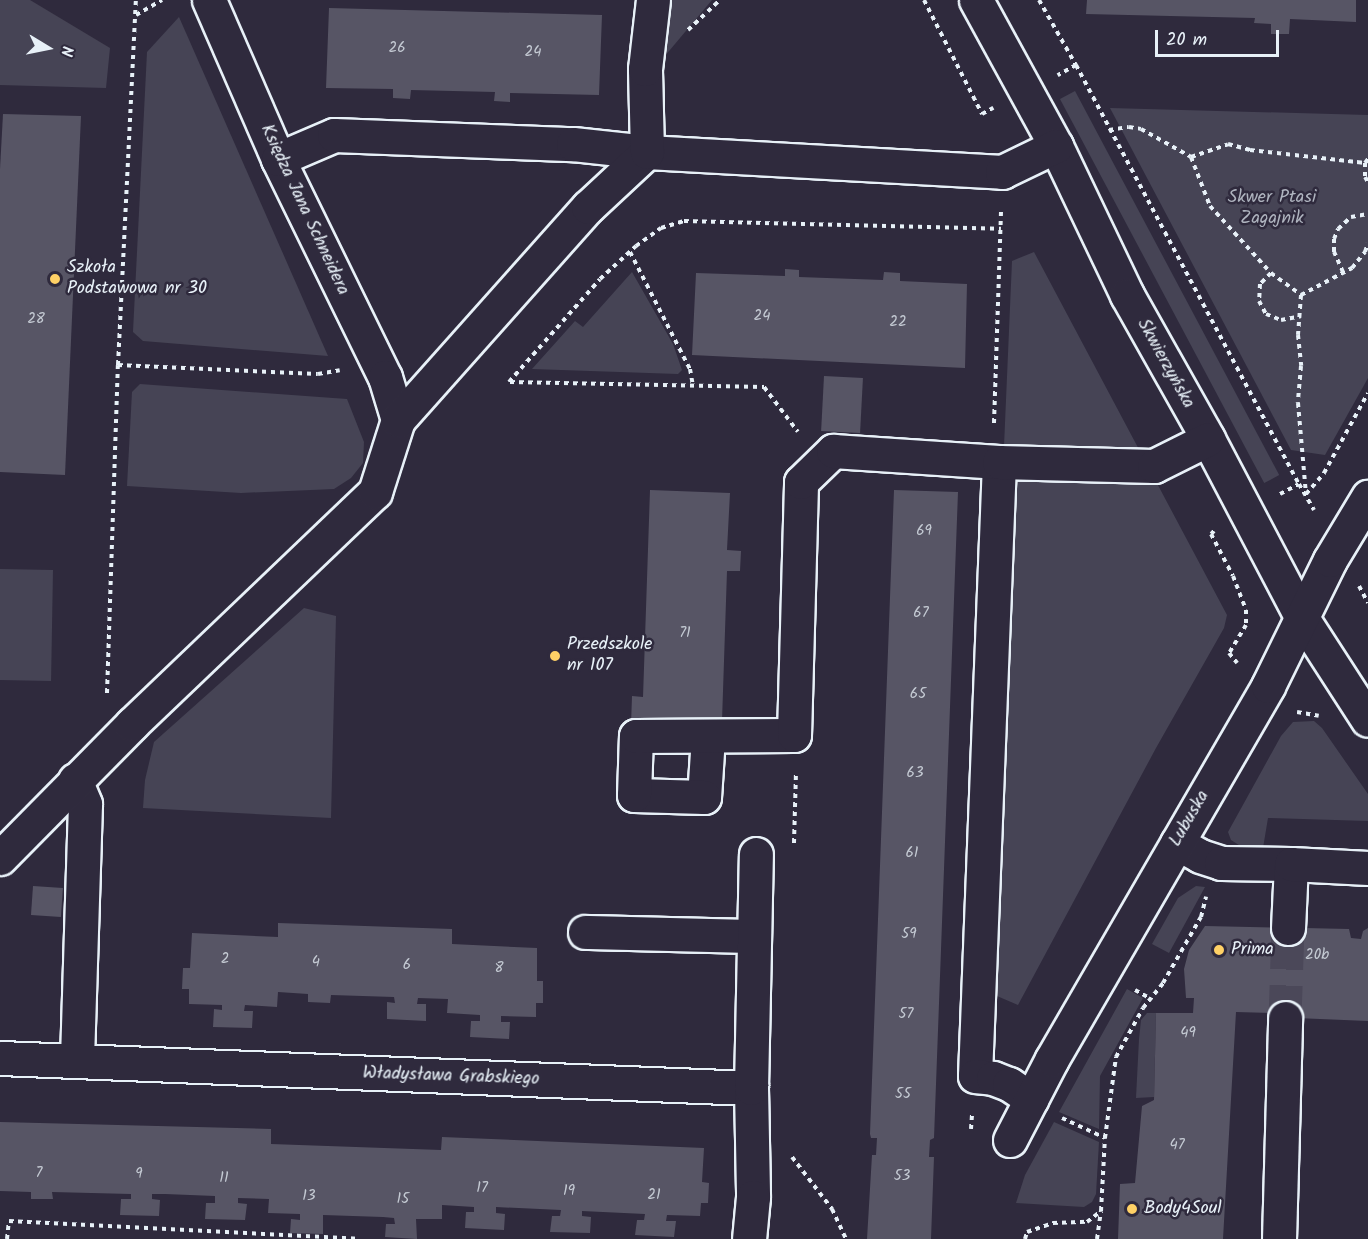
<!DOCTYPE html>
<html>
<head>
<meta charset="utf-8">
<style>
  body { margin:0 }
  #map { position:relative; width:1368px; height:1239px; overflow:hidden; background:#2f2a3d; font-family:Kalam,sans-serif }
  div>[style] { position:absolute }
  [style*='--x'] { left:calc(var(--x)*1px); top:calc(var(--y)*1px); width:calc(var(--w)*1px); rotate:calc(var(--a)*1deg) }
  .green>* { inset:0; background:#464455; transform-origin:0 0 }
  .building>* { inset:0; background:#575565; transform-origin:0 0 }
  .minor-tunnel>* { height:33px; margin-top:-16.5px; transform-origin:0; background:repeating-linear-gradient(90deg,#4b4859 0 33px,transparent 0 49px) }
  .path>* { height:4px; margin-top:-2px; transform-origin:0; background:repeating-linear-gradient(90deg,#e8f1f8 0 4.5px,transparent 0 9px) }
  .roads { filter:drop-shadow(2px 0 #e8f1f8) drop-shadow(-2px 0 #e8f1f8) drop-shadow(0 2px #e8f1f8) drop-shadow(0 -2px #e8f1f8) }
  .minor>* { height:33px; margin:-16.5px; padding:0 16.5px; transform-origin:16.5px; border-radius:16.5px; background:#2f2a3d }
  .dots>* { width:16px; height:16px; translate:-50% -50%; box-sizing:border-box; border:3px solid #2f2a3d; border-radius:50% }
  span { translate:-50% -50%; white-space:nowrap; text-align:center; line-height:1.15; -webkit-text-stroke:5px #2f2a3d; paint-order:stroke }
  .number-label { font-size:15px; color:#c4cad3 }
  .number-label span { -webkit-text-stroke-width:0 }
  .park-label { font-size:18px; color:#afb4bf }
  .street-label { font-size:18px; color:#e8f1f8 }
  .poi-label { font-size:18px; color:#e8f1f8 }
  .left { translate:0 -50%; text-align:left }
  .north { position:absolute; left:18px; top:18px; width:60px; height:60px; -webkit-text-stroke:4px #2f2a3d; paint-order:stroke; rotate:100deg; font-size:16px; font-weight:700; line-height:24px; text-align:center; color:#e8f1f8 }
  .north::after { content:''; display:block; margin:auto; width:21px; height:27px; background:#e8f1f8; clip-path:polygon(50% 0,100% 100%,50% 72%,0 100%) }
  .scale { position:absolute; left:1155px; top:30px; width:124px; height:27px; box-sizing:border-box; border:3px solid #e8f1f8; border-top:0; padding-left:8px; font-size:18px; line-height:21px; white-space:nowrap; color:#e8f1f8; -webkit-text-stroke:4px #2f2a3d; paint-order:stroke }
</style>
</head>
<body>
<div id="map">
  <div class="green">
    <div style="clip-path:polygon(0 0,30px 0,110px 48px,106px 88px,0 85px)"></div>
    <div style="clip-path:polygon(667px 0,712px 0,664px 57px)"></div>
    <div style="clip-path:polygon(179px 17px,328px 356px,143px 341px,133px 332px,147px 52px)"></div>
    <div style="left:1075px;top:91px;width:435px;height:17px;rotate:62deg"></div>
    <div style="clip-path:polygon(1110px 108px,1368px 115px,1368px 378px,1325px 455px,1291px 450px)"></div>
    <div style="clip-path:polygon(1034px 252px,1227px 615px,1224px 628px,1156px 748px,1018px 1005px,997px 996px,1013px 519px,1004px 446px,1012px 261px)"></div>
    <div style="clip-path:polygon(632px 272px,673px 344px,682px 370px,678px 374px,532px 369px,575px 321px,583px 327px)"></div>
    <div style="clip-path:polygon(140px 384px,347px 399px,364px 442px,363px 463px,351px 478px,334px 489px,241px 493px,127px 486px,132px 392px)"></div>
    <div style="left:0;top:569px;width:53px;height:111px;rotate:1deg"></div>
    <div style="clip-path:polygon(304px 608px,336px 616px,331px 818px,143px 808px,145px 780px,154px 742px)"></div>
    <div style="clip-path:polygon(1314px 721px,1322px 728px,1368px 794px,1368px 821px,1268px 818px,1263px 848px,1242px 847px,1231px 840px,1228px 832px,1281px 736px,1293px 722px)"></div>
    <div style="clip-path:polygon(1196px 886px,1205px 887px,1169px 953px,1152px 944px,1178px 898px)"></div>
    <div style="clip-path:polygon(1127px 989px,1143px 998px,1100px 1076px,1099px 1129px,1059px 1112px)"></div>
    <div style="clip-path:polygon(1147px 1013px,1156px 1013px,1154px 1097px,1136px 1098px,1139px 1039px,1141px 1020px)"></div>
    <div style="clip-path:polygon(1054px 1122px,1099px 1142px,1096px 1194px,1092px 1202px,1084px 1207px,1016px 1203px,1025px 1175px)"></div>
  </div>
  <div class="building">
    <div style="clip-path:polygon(1087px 0,1356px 0,1356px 22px,1290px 19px,1289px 34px,1271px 34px,1271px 24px,1254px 23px,1255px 18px,1086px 14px)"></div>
    <div style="clip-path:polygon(329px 8px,602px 15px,599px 95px,510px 93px,510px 102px,494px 101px,495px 92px,411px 90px,410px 99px,393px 98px,393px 89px,326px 88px)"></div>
    <div style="clip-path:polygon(3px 114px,81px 116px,65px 475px,0 472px,0 169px)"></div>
    <div style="clip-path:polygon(785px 269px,799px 270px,799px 277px,883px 280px,884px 272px,900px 273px,900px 281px,967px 284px,965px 368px,692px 355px,696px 273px,785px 276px)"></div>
    <div style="left:824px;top:376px;width:39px;height:55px;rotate:3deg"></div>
    <div style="clip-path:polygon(650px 490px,730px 493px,727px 550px,741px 551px,740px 571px,727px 571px,722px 721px,645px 719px,645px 726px,631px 725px,632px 696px,643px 697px)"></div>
    <div style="clip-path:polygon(894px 490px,958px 492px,934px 1138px,930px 1140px,929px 1157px,934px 1157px,931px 1239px,867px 1239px,872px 1155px,876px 1155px,877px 1138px,871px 1138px,870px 1134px)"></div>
    <div style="left:33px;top:886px;width:30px;height:29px;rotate:4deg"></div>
    <div style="clip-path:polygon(278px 923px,452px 929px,452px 944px,537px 948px,537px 981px,543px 981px,543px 1003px,536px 1003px,536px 1017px,501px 1016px,501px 1022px,510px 1022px,509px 1039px,470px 1037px,471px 1021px,480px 1021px,480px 1015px,447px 1013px,448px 999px,418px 998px,417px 1004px,426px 1004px,426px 1021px,387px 1019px,387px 1002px,395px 1003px,394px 997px,331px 995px,330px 1003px,308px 1002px,308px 994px,278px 992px,277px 1007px,245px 1005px,244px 1011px,253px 1011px,252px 1028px,213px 1027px,214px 1009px,222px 1010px,222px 1005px,189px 1004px,189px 989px,182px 989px,183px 968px,190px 968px,192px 933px,278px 937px)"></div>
    <div style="clip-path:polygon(1205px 926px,1349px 929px,1351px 938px,1361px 939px,1363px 931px,1368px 928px,1368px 1021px,1272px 1017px,1272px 1013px,1236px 1012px,1223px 1239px,1118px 1239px,1120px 1184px,1135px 1183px,1142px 1106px,1154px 1100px,1156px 1013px,1193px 1013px,1194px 998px,1186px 998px,1184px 969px,1189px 950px)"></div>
    <div style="clip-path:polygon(0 1122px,271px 1129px,271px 1144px,441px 1150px,442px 1137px,704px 1148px,702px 1182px,709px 1183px,708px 1203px,701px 1203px,700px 1216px,667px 1215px,666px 1221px,676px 1221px,674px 1237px,635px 1235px,637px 1220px,644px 1220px,645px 1214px,582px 1211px,582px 1216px,591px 1217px,590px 1233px,550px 1232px,552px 1216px,560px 1216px,561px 1210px,496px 1207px,496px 1213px,505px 1214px,504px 1230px,465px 1228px,466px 1212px,474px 1212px,474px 1207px,442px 1205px,442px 1219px,416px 1219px,417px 1239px,385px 1237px,386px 1224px,395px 1224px,394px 1218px,383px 1217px,323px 1215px,323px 1234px,290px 1233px,291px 1219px,300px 1220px,300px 1214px,268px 1213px,269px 1199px,238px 1198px,238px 1203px,247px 1204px,245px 1220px,205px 1219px,206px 1203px,215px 1203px,215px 1196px,165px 1194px,152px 1194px,152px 1199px,160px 1200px,159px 1216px,120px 1215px,121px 1199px,131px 1199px,131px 1194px,52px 1192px,53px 1199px,31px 1199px,31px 1192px,0 1191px)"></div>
  </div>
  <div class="minor-tunnel">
    <div style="--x:1285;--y:1018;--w:90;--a:-88.1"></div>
  </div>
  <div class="path">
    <div style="--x:924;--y:0;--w:128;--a:63"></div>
    <div style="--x:982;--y:114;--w:13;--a:-29"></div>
    <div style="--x:1039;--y:0;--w:75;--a:60.4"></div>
    <div style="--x:1076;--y:65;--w:21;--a:151"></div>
    <div style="--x:136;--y:15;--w:30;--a:-30"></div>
    <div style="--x:688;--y:30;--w:44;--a:-43.2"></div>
    <div style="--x:1076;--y:65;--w:475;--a:62"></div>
    <div style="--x:1109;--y:130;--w:20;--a:-9"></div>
    <div style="--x:1129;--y:127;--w:12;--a:9"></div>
    <div style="--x:1141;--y:129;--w:57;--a:29.2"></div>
    <div style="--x:1191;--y:157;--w:39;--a:-19"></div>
    <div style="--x:1228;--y:144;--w:23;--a:15"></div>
    <div style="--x:1250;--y:150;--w:116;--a:6.4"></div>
    <div style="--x:1365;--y:163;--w:5;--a:-53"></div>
    <div style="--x:1191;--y:157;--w:53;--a:68.8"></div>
    <div style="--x:1210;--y:206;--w:91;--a:47.7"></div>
    <div style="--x:1271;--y:273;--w:37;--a:36"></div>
    <div style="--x:1301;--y:295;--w:40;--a:94.3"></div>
    <div style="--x:1298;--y:335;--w:31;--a:84"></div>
    <div style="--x:1301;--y:366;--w:37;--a:95"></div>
    <div style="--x:1298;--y:403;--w:92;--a:85"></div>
    <div style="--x:1365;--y:163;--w:14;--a:90"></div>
    <div style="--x:1365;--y:177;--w:6;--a:59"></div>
    <div style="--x:630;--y:252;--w:131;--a:62.9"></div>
    <div style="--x:690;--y:369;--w:17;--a:80"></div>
    <div style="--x:1343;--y:272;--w:22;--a:-114"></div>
    <div style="--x:1334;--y:252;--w:13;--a:-90"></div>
    <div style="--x:1334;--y:239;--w:11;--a:-68"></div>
    <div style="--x:1338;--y:229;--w:18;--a:-43"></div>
    <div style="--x:1351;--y:217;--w:17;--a:-10"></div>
    <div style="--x:1271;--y:273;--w:16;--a:135"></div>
    <div style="--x:1260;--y:284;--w:17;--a:93"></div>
    <div style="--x:1259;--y:301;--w:15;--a:62"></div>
    <div style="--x:1266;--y:314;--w:16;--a:22"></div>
    <div style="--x:1281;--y:320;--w:20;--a:-11"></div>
    <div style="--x:1301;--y:295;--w:58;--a:-27.9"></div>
    <div style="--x:1352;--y:268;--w:21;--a:-51"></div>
    <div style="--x:1365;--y:252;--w:9;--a:-72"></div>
    <div style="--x:118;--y:365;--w:200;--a:2.6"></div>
    <div style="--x:318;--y:374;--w:22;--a:-10"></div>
    <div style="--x:509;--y:382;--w:137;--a:-48.5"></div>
    <div style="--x:600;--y:279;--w:49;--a:-42.5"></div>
    <div style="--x:636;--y:246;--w:31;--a:-36"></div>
    <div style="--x:661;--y:228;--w:24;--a:-17"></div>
    <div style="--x:684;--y:221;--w:317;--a:1.4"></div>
    <div style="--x:510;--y:382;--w:254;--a:1.1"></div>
    <div style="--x:764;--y:387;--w:56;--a:52.9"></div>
    <div style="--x:994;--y:423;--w:214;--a:-88.1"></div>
    <div style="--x:1280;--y:494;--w:21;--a:-28"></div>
    <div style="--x:1299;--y:484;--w:30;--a:60"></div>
    <div style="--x:1306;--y:494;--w:28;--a:-49"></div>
    <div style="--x:1324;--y:473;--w:91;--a:-61.2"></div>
    <div style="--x:1214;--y:531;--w:4;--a:135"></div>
    <div style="--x:1211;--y:534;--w:47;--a:62.4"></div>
    <div style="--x:1233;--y:576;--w:36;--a:69"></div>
    <div style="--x:1246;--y:610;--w:15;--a:90"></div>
    <div style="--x:1246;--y:625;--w:33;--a:121"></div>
    <div style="--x:1229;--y:653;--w:13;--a:51"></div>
    <div style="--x:1359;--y:586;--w:19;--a:62"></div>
    <div style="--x:107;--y:693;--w:328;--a:-88.1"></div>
    <div style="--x:118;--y:365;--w:365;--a:-87.2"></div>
    <div style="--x:1297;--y:712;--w:22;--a:10"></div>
    <div style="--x:794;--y:843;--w:71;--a:-88.4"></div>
    <div style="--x:1135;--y:990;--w:18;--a:29"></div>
    <div style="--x:1062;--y:1118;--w:47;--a:24.9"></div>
    <div style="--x:971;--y:1129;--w:16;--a:-86"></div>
    <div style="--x:792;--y:1157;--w:66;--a:52.4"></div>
    <div style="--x:832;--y:1209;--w:33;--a:65"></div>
    <div style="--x:7;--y:1239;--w:18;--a:-84"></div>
    <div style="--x:9;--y:1221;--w:350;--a:2.9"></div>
    <div style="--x:1025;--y:1239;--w:7;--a:-74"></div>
    <div style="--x:1027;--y:1232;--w:28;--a:-19"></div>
    <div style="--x:1053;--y:1223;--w:34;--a:-2"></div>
    <div style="--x:1087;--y:1222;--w:18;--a:-38"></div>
    <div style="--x:1101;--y:1211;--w:73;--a:-86.9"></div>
    <div style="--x:1105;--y:1138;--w:82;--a:-82.3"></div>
    <div style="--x:1116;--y:1057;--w:56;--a:-61.1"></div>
    <div style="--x:1143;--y:1008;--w:32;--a:-51"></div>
    <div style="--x:1163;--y:983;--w:76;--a:-60.1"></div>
    <div style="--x:1201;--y:917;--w:21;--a:-76"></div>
    <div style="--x:1097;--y:1239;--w:28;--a:-82"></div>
  </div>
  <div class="roads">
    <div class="minor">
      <div style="--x:209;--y:0;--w:173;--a:66.5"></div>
      <div style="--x:278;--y:159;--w:243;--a:63.9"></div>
      <div style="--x:385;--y:377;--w:45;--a:73.2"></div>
      <div style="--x:976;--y:0;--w:166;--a:61.3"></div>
      <div style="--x:1056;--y:146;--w:165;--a:64.5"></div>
      <div style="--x:1127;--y:295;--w:165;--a:60.6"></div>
      <div style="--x:1208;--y:439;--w:202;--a:62.3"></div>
      <div style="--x:1302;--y:618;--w:121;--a:57.1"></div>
      <div style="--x:278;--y:159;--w:61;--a:-23.2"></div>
      <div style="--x:334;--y:135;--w:239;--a:2.2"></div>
      <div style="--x:573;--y:144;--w:74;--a:6.2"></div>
      <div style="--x:647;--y:152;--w:356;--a:3.2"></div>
      <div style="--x:1002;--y:172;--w:60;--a:-25.7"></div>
      <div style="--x:999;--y:462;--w:614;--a:92.24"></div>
      <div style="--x:975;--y:1076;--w:18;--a:6"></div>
      <div style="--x:993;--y:1078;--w:17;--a:21"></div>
      <div style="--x:1009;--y:1084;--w:27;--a:34"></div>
      <div style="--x:708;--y:737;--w:60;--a:93.8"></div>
      <div style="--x:704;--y:797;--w:70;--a:-178.4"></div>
      <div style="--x:634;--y:795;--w:59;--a:-88.1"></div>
      <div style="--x:636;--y:736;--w:158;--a:-0.4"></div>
      <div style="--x:794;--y:735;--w:253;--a:-88.4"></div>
      <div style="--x:801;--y:482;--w:45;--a:-44.1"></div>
      <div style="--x:833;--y:451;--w:166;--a:3.8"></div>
      <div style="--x:999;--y:462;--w:155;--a:1.5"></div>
      <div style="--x:1154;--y:466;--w:60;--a:-26.6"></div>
      <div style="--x:75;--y:780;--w:26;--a:67"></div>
      <div style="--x:85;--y:804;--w:257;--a:91.8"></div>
      <div style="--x:1177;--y:843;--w:26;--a:29"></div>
      <div style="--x:1200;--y:856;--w:22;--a:18"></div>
      <div style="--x:1221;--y:863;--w:70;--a:0.8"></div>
      <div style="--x:0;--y:858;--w:188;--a:-45.4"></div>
      <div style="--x:132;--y:724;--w:336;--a:-43.7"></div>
      <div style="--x:375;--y:492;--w:76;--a:-72.3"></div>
      <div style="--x:398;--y:420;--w:285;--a:-48.3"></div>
      <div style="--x:588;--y:207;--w:81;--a:-43"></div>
      <div style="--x:647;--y:152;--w:83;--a:-91.4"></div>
      <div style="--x:645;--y:69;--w:69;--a:-83.4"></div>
      <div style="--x:1288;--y:928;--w:64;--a:-87.3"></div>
      <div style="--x:1291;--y:864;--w:77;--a:3"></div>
      <div style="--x:585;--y:932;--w:169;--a:1.4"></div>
      <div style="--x:0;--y:1058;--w:752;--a:2.29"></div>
      <div style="--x:751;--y:1088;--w:109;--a:88.9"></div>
      <div style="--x:753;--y:1197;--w:42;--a:95.4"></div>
      <div style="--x:751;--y:1088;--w:234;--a:-88.8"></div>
      <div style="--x:1010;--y:1140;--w:91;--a:-62.6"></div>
      <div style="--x:1052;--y:1059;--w:431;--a:-59.9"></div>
      <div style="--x:1268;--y:686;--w:140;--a:-63.8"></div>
      <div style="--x:1330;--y:560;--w:74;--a:-58.9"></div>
      <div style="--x:1279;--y:1239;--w:221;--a:-88.4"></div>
    </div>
  </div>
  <div class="dots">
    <div style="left:55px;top:279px;background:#ffd166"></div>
    <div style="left:555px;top:656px;background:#ffd166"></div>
    <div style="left:1219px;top:950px;background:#ffd166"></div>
    <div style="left:1132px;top:1209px;background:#ffd166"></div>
  </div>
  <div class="number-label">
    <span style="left:397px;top:49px">26</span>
    <span style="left:533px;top:53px">24</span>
    <span style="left:762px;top:317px">24</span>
    <span style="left:36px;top:320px">28</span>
    <span style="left:898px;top:323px">22</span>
    <span style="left:924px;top:532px">69</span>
    <span style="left:921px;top:614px">67</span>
    <span style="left:685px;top:634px">71</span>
    <span style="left:918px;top:695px">65</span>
    <span style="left:915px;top:774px">63</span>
    <span style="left:912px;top:854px">61</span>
    <span style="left:909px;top:935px">59</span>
    <span style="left:1317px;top:956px">20b</span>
    <span style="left:225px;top:960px">2</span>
    <span style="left:316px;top:963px">4</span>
    <span style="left:407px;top:966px">6</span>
    <span style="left:499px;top:969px">8</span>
    <span style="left:906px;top:1015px">57</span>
    <span style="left:1188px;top:1034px">49</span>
    <span style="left:903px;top:1095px">55</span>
    <span style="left:1177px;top:1146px">47</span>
    <span style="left:39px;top:1174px">7</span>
    <span style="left:139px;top:1175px">9</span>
    <span style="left:902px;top:1177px">53</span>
    <span style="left:224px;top:1179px">11</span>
    <span style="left:482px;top:1189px">17</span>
    <span style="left:569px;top:1192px">19</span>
    <span style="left:654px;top:1196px">21</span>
    <span style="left:309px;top:1197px">13</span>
    <span style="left:403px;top:1200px">15</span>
  </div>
  <div class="park-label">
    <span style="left:1272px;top:209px">Skwer Ptasi<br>Zagajnik</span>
  </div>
  <div class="street-label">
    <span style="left:304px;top:210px;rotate:65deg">Księdza Jana Schneidera</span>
    <span style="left:1165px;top:364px;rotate:61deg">Skwierzyńska</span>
    <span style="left:1190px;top:819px;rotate:-60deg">Lubuska</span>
    <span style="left:451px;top:1077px;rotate:2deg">Władysława Grabskiego</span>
  </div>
  <div class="poi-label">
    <span class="left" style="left:67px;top:279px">Szkoła<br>Podstawowa nr 30</span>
    <span class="left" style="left:567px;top:656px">Przedszkole<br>nr 107</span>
    <span class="left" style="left:1231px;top:950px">Prima</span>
    <span class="left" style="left:1144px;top:1209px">Body4Soul</span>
  </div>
  <div class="north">N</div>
  <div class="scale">20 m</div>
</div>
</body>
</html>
